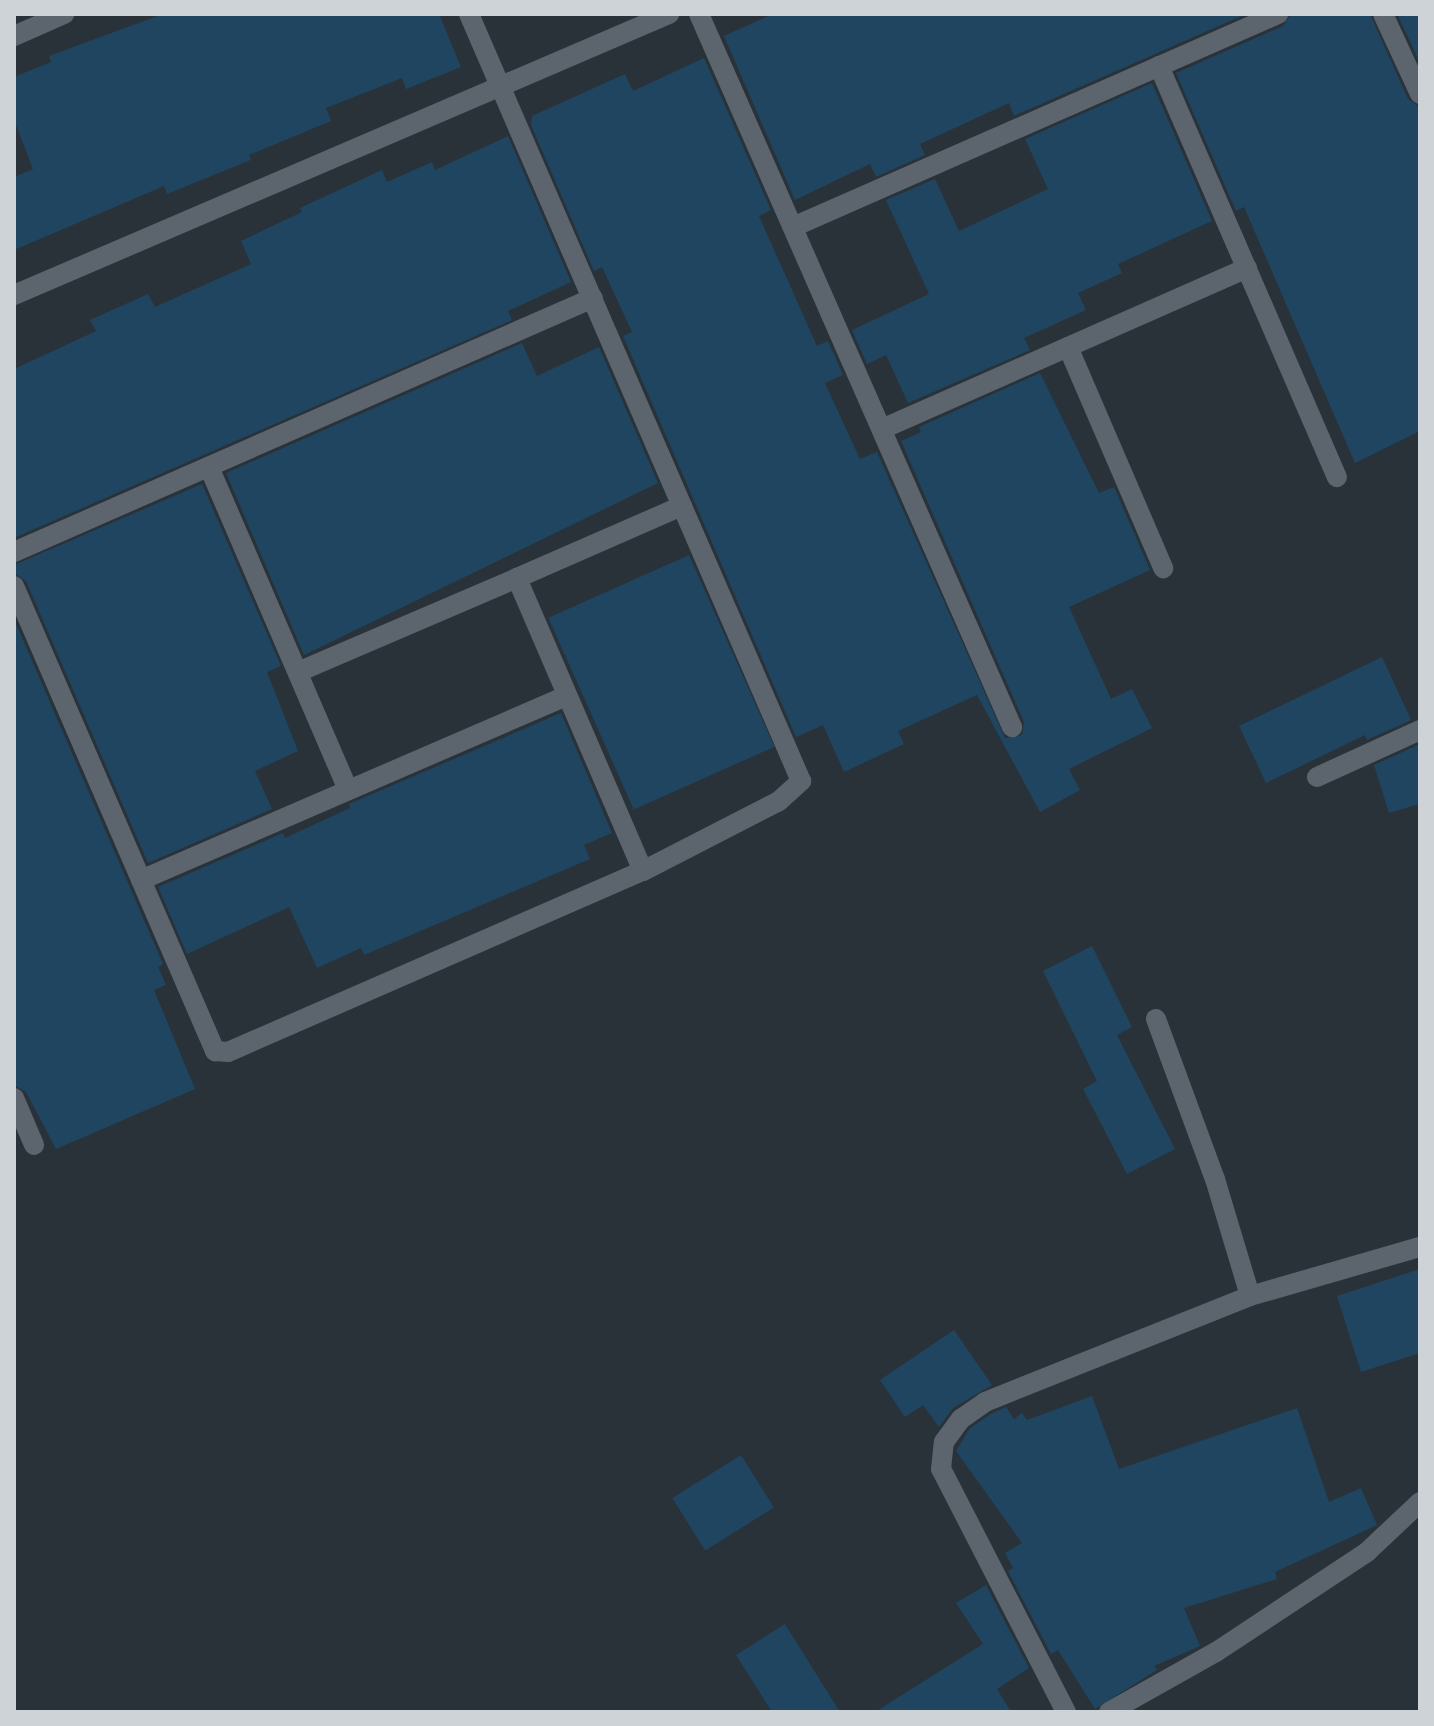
<!DOCTYPE html>
<html>
<head>
<meta charset="utf-8">
<style>
  body { margin:0 }
  #map { position:relative; width:1434px; height:1726px; overflow:hidden; background:#2a3239; font-family:Bitter,serif }
  div>[style] { position:absolute }
  [style*='--x'] { left:calc(var(--x)*1px); top:calc(var(--y)*1px); width:calc(var(--w)*1px); rotate:calc(var(--a)*1deg) }
  .building>* { inset:0; background:#1f4560; transform-origin:0 0 }
  .minor>* { height:20px; margin:-10px; padding:0 10px; transform-origin:10px; border-radius:10px; background:#5c656d }
  span { translate:-50% -50%; white-space:nowrap; text-align:center; line-height:1.15; -webkit-text-stroke:6px #161a1d; paint-order:stroke }
  .frame { position:absolute; inset:0; border:16px solid #ced3d7; pointer-events:none }
</style>
</head>
<body>
<div id="map">
  <div class="building">
    <div style="clip-path:polygon(163px 14px,439px 14px,461px 67px,406px 89px,402px 78px,326px 108px,331px 121px,249px 155px,251px 160px,167px 194px,164px 186px,14px 250px,14px 177px,33px 169px,14px 120px,14px 77px,51px 62px,49px 56px)"></div>
    <div style="clip-path:polygon(773px 14px,1246px 14px,1014px 116px,1009px 103px,920px 144px,925px 155px,876px 177px,870px 164px,795px 200px,724px 36px)"></div>
    <div style="clip-path:polygon(1291px 14px,1370px 14px,1408px 99px,1420px 107px,1420px 431px,1355px 463px,1244px 207px,1236px 211px,1176px 73px,1283px 26px)"></div>
    <div style="clip-path:polygon(1397px 14px,1420px 14px,1420px 63px)"></div>
    <div style="clip-path:polygon(704px 58px,771px 210px,759px 216px,817px 346px,828px 341px,843px 375px,825px 383px,860px 459px,877px 452px,1005px 738px,1022px 735px,1024px 722px,901px 441px,921px 432px,919px 427px,1040px 373px,1099px 493px,1114px 487px,1150px 570px,1069px 607px,1111px 699px,1132px 689px,1152px 728px,1069px 769px,1080px 790px,1040px 812px,977px 695px,898px 731px,904px 744px,844px 772px,823px 725px,796px 737px,623px 336px,632px 332px,602px 267px,594px 271px,531px 125px,532px 116px,625px 74px,633px 91px)"></div>
    <div style="clip-path:polygon(1152px 83px,1212px 221px,1118px 264px,1122px 273px,1078px 293px,1086px 310px,1024px 338px,1030px 350px,908px 403px,886px 355px,867px 364px,852px 330px,929px 294px,886px 200px,935px 179px,959px 231px,1048px 189px,1025px 139px)"></div>
    <div style="clip-path:polygon(508px 136px,571px 282px,508px 311px,512px 320px,14px 538px,14px 369px,96px 331px,90px 320px,148px 294px,155px 307px,251px 264px,241px 241px,302px 212px,300px 208px,382px 170px,387px 182px,432px 162px,435px 170px)"></div>
    <div style="clip-path:polygon(522px 343px,537px 376px,599px 347px,658px 483px,304px 655px,226px 473px)"></div>
    <div style="clip-path:polygon(202px 484px,281px 666px,267px 672px,298px 751px,255px 771px,272px 809px,148px 863px,26px 581px,14px 573px,14px 565px)"></div>
    <div style="left:689px;top:555px;width:210px;height:154px;rotate:66deg"></div>
    <div style="clip-path:polygon(14px 619px,163px 964px,158px 967px,166px 985px,154px 990px,195px 1089px,56px 1149px,26px 1092px,14px 1085px)"></div>
    <div style="clip-path:polygon(1382px 657px,1411px 720px,1367px 740px,1365px 735px,1266px 783px,1239px 726px)"></div>
    <div style="clip-path:polygon(561px 713px,612px 833px,584px 845px,590px 859px,364px 955px,361px 948px,317px 968px,289px 907px,187px 954px,158px 887px,283px 833px,285px 838px,350px 808px,349px 804px)"></div>
    <div style="clip-path:polygon(1420px 744px,1420px 804px,1389px 813px,1374px 765px)"></div>
    <div style="clip-path:polygon(1092px 946px,1132px 1027px,1117px 1035px,1175px 1149px,1127px 1174px,1083px 1089px,1097px 1081px,1043px 971px)"></div>
    <div style="clip-path:polygon(1420px 1269px,1420px 1353px,1361px 1372px,1337px 1296px)"></div>
    <div style="clip-path:polygon(954px 1330px,992px 1385px,953px 1408px,939px 1427px,923px 1405px,905px 1417px,880px 1380px)"></div>
    <div style="clip-path:polygon(1092px 1396px,1119px 1469px,1297px 1408px,1329px 1502px,1361px 1488px,1377px 1525px,1275px 1572px,1277px 1579px,1184px 1608px,1200px 1646px,1154px 1666px,1157px 1670px,1095px 1709px,1058px 1650px,1051px 1654px,1008px 1571px,1013px 1568px,1005px 1553px,1022px 1543px,956px 1451px,970px 1428px,991px 1414px,1006px 1407px,1014px 1419px,1022px 1413px,1027px 1420px)"></div>
    <div style="left:741px;top:1455px;width:62px;height:81px;rotate:58deg"></div>
    <div style="clip-path:polygon(986px 1585px,1029px 1668px,997px 1689px,1011px 1712px,875px 1712px,983px 1644px,956px 1603px)"></div>
    <div style="clip-path:polygon(785px 1624px,840px 1712px,772px 1712px,736px 1655px)"></div>
  </div>
  <div class="minor">
    <div style="--x:699;--y:14;--w:779;--a:66.3"></div>
    <div style="--x:1383;--y:14;--w:88;--a:65.2"></div>
    <div style="--x:14;--y:36;--w:55;--a:-23.7"></div>
    <div style="--x:1159;--y:66;--w:448;--a:66.6"></div>
    <div style="--x:793;--y:227;--w:530;--a:-23.71"></div>
    <div style="--x:14;--y:295;--w:713;--a:-23.22"></div>
    <div style="--x:1068;--y:347;--w:241;--a:66.7"></div>
    <div style="--x:882;--y:429;--w:399;--a:-23.8"></div>
    <div style="--x:209;--y:467;--w:351;--a:66.7"></div>
    <div style="--x:14;--y:552;--w:632;--a:-23.69"></div>
    <div style="--x:14;--y:586;--w:507;--a:66.62"></div>
    <div style="--x:215;--y:1051;--w:13;--a:4"></div>
    <div style="--x:228;--y:1052;--w:453;--a:-23.6"></div>
    <div style="--x:643;--y:871;--w:153;--a:-27.2"></div>
    <div style="--x:779;--y:801;--w:30;--a:-42"></div>
    <div style="--x:801;--y:781;--w:836;--a:-113.41"></div>
    <div style="--x:298;--y:672;--w:238;--a:-23.2"></div>
    <div style="--x:1317;--y:777;--w:113;--a:-24.5"></div>
    <div style="--x:643;--y:871;--w:319;--a:-113.3"></div>
    <div style="--x:517;--y:578;--w:180;--a:-23.6"></div>
    <div style="--x:141;--y:880;--w:464;--a:-23.4"></div>
    <div style="--x:1156;--y:1019;--w:171;--a:69.8"></div>
    <div style="--x:1215;--y:1179;--w:122;--a:73.3"></div>
    <div style="--x:14;--y:1098;--w:51;--a:66.9"></div>
    <div style="--x:1066;--y:1712;--w:273;--a:-117.2"></div>
    <div style="--x:941;--y:1469;--w:27;--a:-84"></div>
    <div style="--x:944;--y:1442;--w:29;--a:-54"></div>
    <div style="--x:961;--y:1419;--w:29;--a:-35"></div>
    <div style="--x:985;--y:1402;--w:285;--a:-21.8"></div>
    <div style="--x:1250;--y:1296;--w:177;--a:-16.1"></div>
    <div style="--x:1109;--y:1712;--w:123;--a:-29.3"></div>
    <div style="--x:1216;--y:1652;--w:181;--a:-33.5"></div>
    <div style="--x:1367;--y:1552;--w:73;--a:-43.3"></div>
  </div>
  <div class="frame"></div>
</div>
</body>
</html>
